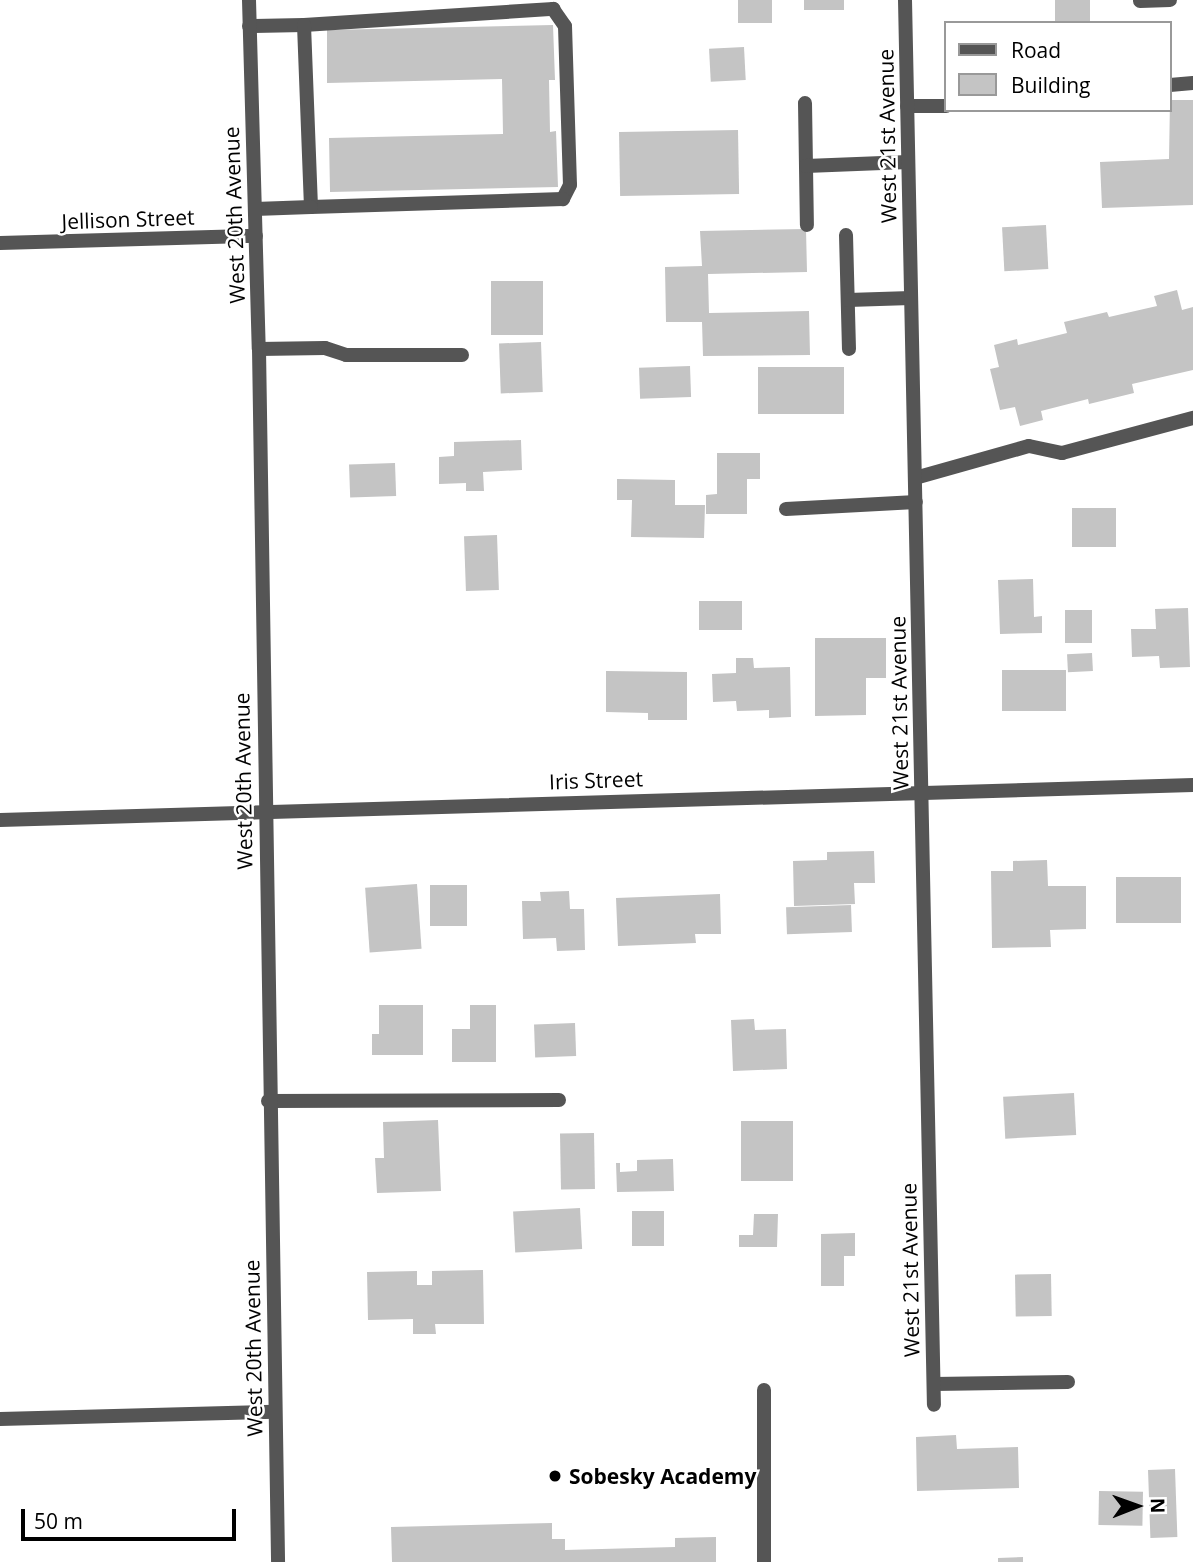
<!DOCTYPE html>
<html>
<head>
<meta charset="utf-8">
<style>
  body { margin:0 }
  #map { position:relative; width:1193px; height:1562px; overflow:hidden; background:#fff; font-family:"Open Sans",sans-serif }
  div>[style] { position:absolute }
  [style*='--x'] { left:calc(var(--x)*1px); top:calc(var(--y)*1px); width:calc(var(--w)*1px); rotate:calc(var(--a)*1deg) }
  .building>* { inset:0; background:#c4c4c4; transform-origin:0 0 }
  .service>* { height:14px; margin:-7px; padding:0 7px; transform-origin:7px; border-radius:7px; background:#555 }
  .minor>* { height:14px; margin:-7px; padding:0 7px; transform-origin:7px; border-radius:7px; background:#555 }
  .tertiary>* { height:14px; margin:-7px; padding:0 7px; transform-origin:7px; border-radius:7px; background:#555 }
  .dots>* { width:19px; height:19px; translate:-50% -50%; box-sizing:border-box; border:4px solid #fff; border-radius:50% }
  span { translate:-50% -50%; white-space:nowrap; text-align:center; line-height:1.15; -webkit-text-stroke:5px #fff; paint-order:stroke }
  .street-label { font-size:21px; color:#000 }
  .poi-label { font-size:21px; color:#000; font-weight:700 }
  .left { translate:0 -50%; text-align:left }
  .legend { position:absolute; left:944px; top:21px; width:228px; height:91px; box-sizing:border-box; background:#fff; border:2px solid #999; margin:0; padding:9px 12px; list-style:none; font-size:21px; color:#000 }
  .legend li { display:flex; align-items:center; gap:14px; height:35px }
  .legend b { width:35px; border:2px solid #999 }
  .north { position:absolute; left:1102px; top:1471px; width:70px; height:70px; -webkit-text-stroke:5px #fff; paint-order:stroke; rotate:89deg; font-size:19px; font-weight:700; line-height:28px; text-align:center; color:#000 }
  .north::after { content:''; display:block; margin:auto; width:24px; height:32px; background:#000; clip-path:polygon(50% 0,100% 100%,50% 72%,0 100%) }
  .scale { position:absolute; left:21px; top:1509px; width:215px; height:32px; box-sizing:border-box; border:4px solid #000; border-top:0; padding-left:9px; font-size:21px; line-height:24px; white-space:nowrap; color:#000; -webkit-text-stroke:5px #fff; paint-order:stroke }
</style>
</head>
<body>
<div id="map">
  <div class="building">
    <div style="left:738px;top:0;width:34px;height:23px"></div>
    <div style="left:804px;top:0;width:40px;height:10px"></div>
    <div style="left:1055px;top:0;width:35px;height:23px"></div>
    <div style="clip-path:polygon(553px 25px,555px 80px,549px 80px,550px 132px,556px 131px,558px 187px,330px 192px,329px 138px,503px 134px,502px 79px,327px 83px,327px 30px)"></div>
    <div style="left:744px;top:47px;width:33px;height:35px;rotate:87deg"></div>
    <div style="clip-path:polygon(1170px 100px,1193px 100px,1193px 205px,1102px 208px,1100px 162px,1169px 159px)"></div>
    <div style="left:738px;top:130px;width:64px;height:119px;rotate:89deg"></div>
    <div style="left:1046px;top:225px;width:44px;height:44px;rotate:87deg"></div>
    <div style="clip-path:polygon(806px 229px,807px 272px,708px 274px,709px 313px,809px 311px,810px 355px,703px 356px,702px 322px,666px 322px,665px 267px,702px 266px,700px 231px)"></div>
    <div style="left:491px;top:281px;width:52px;height:54px"></div>
    <div style="clip-path:polygon(1177px 290px,1182px 310px,1193px 307px,1193px 370px,1132px 384px,1134px 393px,1089px 404px,1088px 399px,1041px 411px,1043px 420px,1020px 426px,1015px 407px,1000px 410px,990px 369px,999px 367px,994px 345px,1017px 339px,1018px 345px,1067px 333px,1064px 322px,1107px 312px,1109px 317px,1157px 306px,1154px 296px)"></div>
    <div style="left:541px;top:342px;width:50px;height:42px;rotate:88deg"></div>
    <div style="left:690px;top:366px;width:31px;height:51px;rotate:88deg"></div>
    <div style="left:758px;top:367px;width:86px;height:47px"></div>
    <div style="clip-path:polygon(521px 440px,522px 470px,483px 472px,484px 491px,466px 491px,466px 483px,439px 484px,439px 457px,454px 456px,454px 442px)"></div>
    <div style="clip-path:polygon(717px 453px,760px 453px,760px 479px,747px 479px,747px 514px,706px 514px,706px 495px,717px 494px)"></div>
    <div style="left:395px;top:463px;width:33px;height:46px;rotate:88deg"></div>
    <div style="clip-path:polygon(617px 479px,675px 480px,675px 505px,705px 505px,704px 538px,631px 537px,632px 500px,617px 500px)"></div>
    <div style="left:1072px;top:508px;width:44px;height:39px"></div>
    <div style="left:497px;top:535px;width:55px;height:33px;rotate:88deg"></div>
    <div style="clip-path:polygon(1033px 579px,1034px 617px,1042px 616px,1042px 633px,1000px 634px,998px 580px)"></div>
    <div style="left:699px;top:601px;width:43px;height:29px"></div>
    <div style="clip-path:polygon(1188px 608px,1190px 667px,1160px 668px,1159px 656px,1132px 657px,1131px 629px,1156px 629px,1155px 609px)"></div>
    <div style="left:1065px;top:610px;width:27px;height:33px"></div>
    <div style="clip-path:polygon(815px 638px,886px 638px,886px 678px,866px 678px,866px 715px,815px 716px)"></div>
    <div style="left:1092px;top:653px;width:18px;height:25px;rotate:87deg"></div>
    <div style="clip-path:polygon(736px 658px,753px 658px,754px 668px,790px 667px,791px 717px,769px 718px,769px 710px,737px 711px,736px 701px,713px 702px,712px 674px,736px 673px)"></div>
    <div style="left:1002px;top:670px;width:64px;height:41px"></div>
    <div style="clip-path:polygon(606px 671px,687px 672px,687px 720px,648px 720px,648px 713px,606px 712px)"></div>
    <div style="clip-path:polygon(874px 851px,875px 883px,854px 883px,855px 904px,794px 906px,793px 861px,827px 860px,827px 852px)"></div>
    <div style="clip-path:polygon(1047px 860px,1048px 886px,1086px 886px,1086px 929px,1050px 930px,1051px 947px,992px 948px,991px 871px,1013px 871px,1013px 861px)"></div>
    <div style="left:1116px;top:877px;width:65px;height:46px"></div>
    <div style="left:417px;top:884px;width:65px;height:52px;rotate:86deg"></div>
    <div style="left:467px;top:885px;width:41px;height:37px;rotate:90deg"></div>
    <div style="clip-path:polygon(569px 891px,570px 909px,584px 909px,585px 950px,557px 951px,556px 938px,523px 939px,522px 901px,541px 901px,540px 892px)"></div>
    <div style="clip-path:polygon(720px 894px,721px 934px,695px 934px,696px 943px,618px 946px,616px 898px)"></div>
    <div style="left:851px;top:905px;width:27px;height:65px;rotate:88deg"></div>
    <div style="clip-path:polygon(379px 1005px,423px 1005px,423px 1055px,372px 1055px,372px 1034px,379px 1034px)"></div>
    <div style="clip-path:polygon(470px 1005px,496px 1005px,496px 1062px,452px 1062px,452px 1029px,470px 1029px)"></div>
    <div style="clip-path:polygon(754px 1019px,755px 1030px,786px 1029px,787px 1069px,733px 1071px,731px 1020px)"></div>
    <div style="left:575px;top:1023px;width:33px;height:41px;rotate:88deg"></div>
    <div style="left:1074px;top:1093px;width:42px;height:71px;rotate:87deg"></div>
    <div style="clip-path:polygon(438px 1120px,441px 1191px,377px 1193px,375px 1158px,384px 1158px,383px 1122px)"></div>
    <div style="left:741px;top:1121px;width:52px;height:60px"></div>
    <div style="left:594px;top:1133px;width:56px;height:34px;rotate:89deg"></div>
    <div style="clip-path:polygon(673px 1159px,674px 1191px,617px 1192px,616px 1163px,620px 1163px,620px 1172px,637px 1171px,637px 1160px)"></div>
    <div style="left:580px;top:1208px;width:41px;height:67px;rotate:87deg"></div>
    <div style="left:632px;top:1211px;width:32px;height:35px"></div>
    <div style="clip-path:polygon(754px 1214px,778px 1214px,777px 1247px,739px 1247px,739px 1235px,753px 1235px)"></div>
    <div style="clip-path:polygon(855px 1233px,855px 1256px,844px 1256px,844px 1286px,821px 1286px,821px 1234px)"></div>
    <div style="clip-path:polygon(483px 1270px,484px 1324px,435px 1324px,436px 1334px,413px 1334px,413px 1319px,368px 1320px,367px 1272px,417px 1271px,417px 1285px,432px 1285px,432px 1271px)"></div>
    <div style="left:1051px;top:1274px;width:42px;height:36px;rotate:89deg"></div>
    <div style="clip-path:polygon(956px 1435px,957px 1449px,1018px 1447px,1019px 1488px,917px 1491px,916px 1437px)"></div>
    <div style="left:1175px;top:1469px;width:68px;height:27px;rotate:88deg"></div>
    <div style="left:1099px;top:1491px;width:44px;height:34px;rotate:1deg"></div>
    <div style="clip-path:polygon(552px 1523px,552px 1539px,565px 1539px,565px 1550px,675px 1547px,675px 1538px,716px 1537px,716px 1562px,392px 1562px,391px 1527px)"></div>
    <div style="clip-path:polygon(1023px 1557px,1023px 1562px,998px 1562px,998px 1558px)"></div>
  </div>
  <div class="service">
    <div style="--x:1140;--y:1;--w:30;--a:-2"></div>
    <div style="--x:304;--y:25;--w:250;--a:-3.7"></div>
    <div style="--x:553;--y:9;--w:21;--a:55"></div>
    <div style="--x:565;--y:26;--w:159;--a:88.2"></div>
    <div style="--x:570;--y:185;--w:16;--a:117"></div>
    <div style="--x:563;--y:199;--w:252;--a:178.2"></div>
    <div style="--x:249;--y:26;--w:55;--a:-1"></div>
    <div style="--x:304;--y:25;--w:182;--a:87.8"></div>
    <div style="--x:311;--y:207;--w:56;--a:178"></div>
    <div style="--x:1170;--y:85;--w:23;--a:-5"></div>
    <div style="--x:805;--y:103;--w:122;--a:89.1"></div>
    <div style="--x:907;--y:106;--w:39;--a:0"></div>
    <div style="--x:806;--y:166;--w:102;--a:-2.2"></div>
    <div style="--x:846;--y:235;--w:114;--a:88.5"></div>
    <div style="--x:848;--y:300;--w:63;--a:-1.8"></div>
    <div style="--x:259;--y:349;--w:66;--a:-0.9"></div>
    <div style="--x:325;--y:348;--w:22;--a:18"></div>
    <div style="--x:346;--y:355;--w:116;--a:0"></div>
    <div style="--x:915;--y:478;--w:118;--a:-15.7"></div>
    <div style="--x:1029;--y:446;--w:34;--a:12"></div>
    <div style="--x:1062;--y:453;--w:136;--a:-15"></div>
    <div style="--x:786;--y:509;--w:130;--a:-3.1"></div>
    <div style="--x:268;--y:1101;--w:291;--a:-0.2"></div>
    <div style="--x:934;--y:1384;--w:134;--a:-0.9"></div>
    <div style="--x:764;--y:1390;--w:172;--a:90"></div>
  </div>
  <div class="minor">
    <div style="--x:905;--y:0;--w:1405;--a:88.82"></div>
    <div style="--x:0;--y:243;--w:256;--a:-1.6"></div>
    <div style="--x:0;--y:820;--w:1194;--a:-1.68"></div>
    <div style="--x:0;--y:1419;--w:275;--a:-1.5"></div>
  </div>
  <div class="tertiary">
    <div style="--x:249;--y:0;--w:349;--a:88.4"></div>
    <div style="--x:259;--y:349;--w:1213;--a:89.1"></div>
  </div>
  <div class="dots">
    <div style="left:555px;top:1476px;background:#000"></div>
  </div>
  <div class="street-label">
    <span style="left:887px;top:136px;rotate:-91deg">West 21st Avenue</span>
    <span style="left:234px;top:215px;rotate:-92deg">West 20th Avenue</span>
    <span style="left:128px;top:219px;rotate:-2deg">Jellison Street</span>
    <span style="left:899px;top:703px;rotate:-91deg">West 21st Avenue</span>
    <span style="left:596px;top:780px;rotate:-2deg">Iris Street</span>
    <span style="left:243px;top:781px;rotate:-91deg">West 20th Avenue</span>
    <span style="left:910px;top:1270px;rotate:-91deg">West 21st Avenue</span>
    <span style="left:253px;top:1348px;rotate:-91deg">West 20th Avenue</span>
  </div>
  <div class="poi-label">
    <span class="left" style="left:569px;top:1476px">Sobesky Academy</span>
  </div>
  <ul class="legend">
  <li><b style="height:9px;background:#555"></b>Road</li>
  <li><b style="height:19px;background:#c4c4c4"></b>Building</li>
  </ul>
  <div class="north">N</div>
  <div class="scale">50 m</div>
</div>
</body>
</html>
